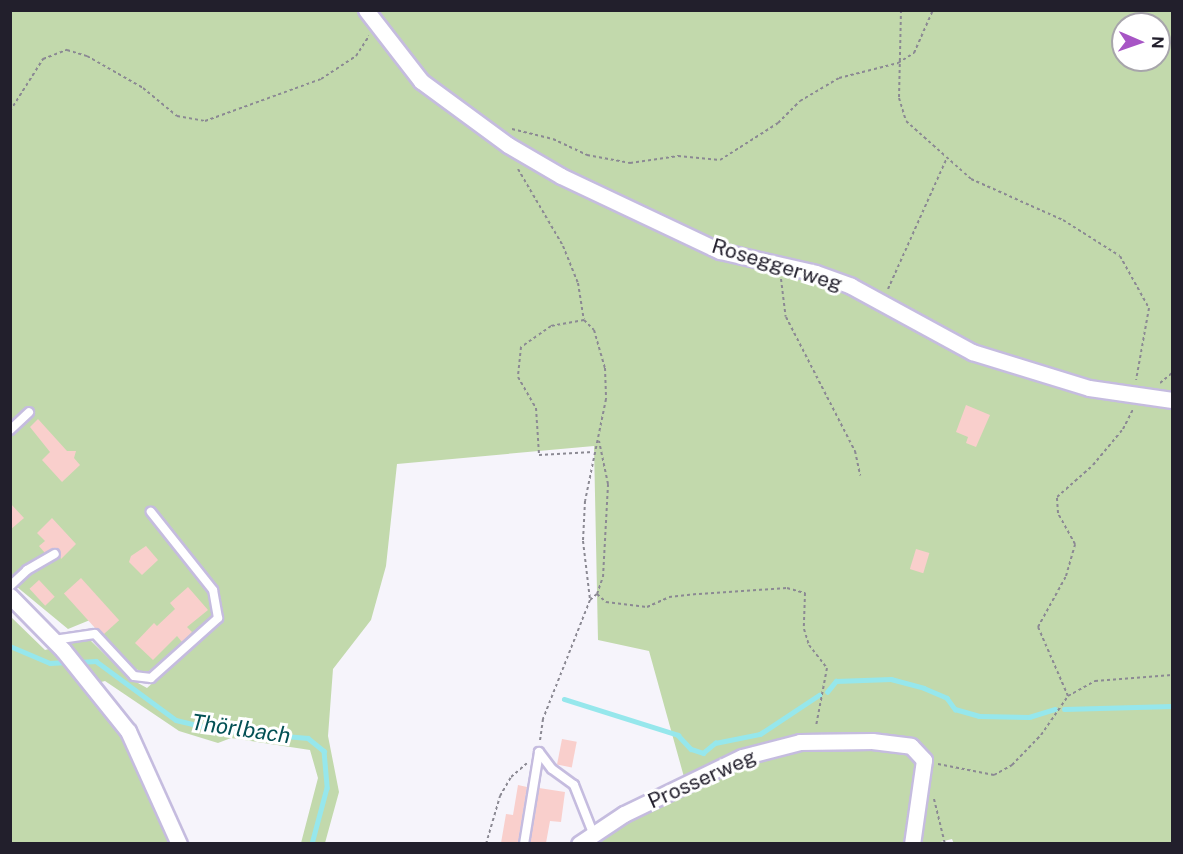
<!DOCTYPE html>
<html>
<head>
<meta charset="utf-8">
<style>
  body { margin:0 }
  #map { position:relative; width:1183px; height:854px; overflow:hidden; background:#f6f4fb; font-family:"Public Sans",sans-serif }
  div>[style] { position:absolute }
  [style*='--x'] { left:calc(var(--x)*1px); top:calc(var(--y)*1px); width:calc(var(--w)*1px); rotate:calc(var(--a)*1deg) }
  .green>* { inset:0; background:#c2d9ac }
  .stream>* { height:4.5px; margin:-2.25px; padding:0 2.25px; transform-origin:2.25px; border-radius:2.25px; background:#96e7ec }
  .building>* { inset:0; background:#f9cfcc; transform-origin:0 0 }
  .path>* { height:2px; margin-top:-1px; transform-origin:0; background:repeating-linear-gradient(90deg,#8b8993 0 3px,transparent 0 6px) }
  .roads { filter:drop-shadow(2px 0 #c5bcdf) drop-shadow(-2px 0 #c5bcdf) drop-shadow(0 2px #c5bcdf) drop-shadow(0 -2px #c5bcdf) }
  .service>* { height:8px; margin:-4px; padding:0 4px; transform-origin:4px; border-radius:4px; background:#fff }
  .minor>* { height:15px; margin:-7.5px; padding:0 7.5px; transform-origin:7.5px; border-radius:7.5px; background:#fff }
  span { translate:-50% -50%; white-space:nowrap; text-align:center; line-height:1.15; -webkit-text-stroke:6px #fff; paint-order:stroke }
  .street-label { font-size:21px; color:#221f2c }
  .water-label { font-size:22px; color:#035054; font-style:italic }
  .frame { position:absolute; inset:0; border:12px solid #221f2c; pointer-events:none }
  .north { position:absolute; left:1111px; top:12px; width:60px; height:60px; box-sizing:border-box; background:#fff; border:2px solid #a7a5ab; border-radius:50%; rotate:92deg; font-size:16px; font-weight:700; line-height:24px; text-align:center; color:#221f2c }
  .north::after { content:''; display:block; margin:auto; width:21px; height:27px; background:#a755c5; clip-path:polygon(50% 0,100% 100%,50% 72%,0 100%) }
</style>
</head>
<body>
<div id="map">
  <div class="green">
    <div style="clip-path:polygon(evenodd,11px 11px,1172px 11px,1172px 843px,954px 844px,952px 839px,932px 844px,569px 843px,684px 777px,649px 651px,598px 640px,594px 446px,397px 464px,386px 566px,371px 620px,333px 669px,328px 736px,339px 792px,325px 843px,301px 843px,318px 778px,310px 750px,231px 738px,218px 743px,179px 731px,105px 681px,81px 687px,124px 740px,169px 843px,11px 843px,10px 616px,45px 650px,89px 639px,129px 678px,147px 688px,223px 619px,217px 610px,211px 620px,148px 672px,142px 672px,132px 667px,90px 620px,68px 629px,11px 582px,11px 11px,1123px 24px,1159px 24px,1159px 60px,1123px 60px,1123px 24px)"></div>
  </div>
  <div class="stream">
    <div style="--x:10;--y:646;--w:43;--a:23"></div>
    <div style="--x:50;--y:663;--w:17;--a:-3"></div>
    <div style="--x:78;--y:662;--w:18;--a:-3"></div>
    <div style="--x:96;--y:661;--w:99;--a:36.4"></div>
    <div style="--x:176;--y:720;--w:43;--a:13.4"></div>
    <div style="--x:218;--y:730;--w:90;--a:5.1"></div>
    <div style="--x:308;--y:738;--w:21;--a:39"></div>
    <div style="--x:324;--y:751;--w:37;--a:85"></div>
    <div style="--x:327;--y:788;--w:58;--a:105"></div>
    <div style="--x:827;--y:692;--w:14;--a:-51"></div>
    <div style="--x:836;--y:681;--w:55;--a:-2.1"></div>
    <div style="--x:891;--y:679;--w:34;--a:15"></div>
    <div style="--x:924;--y:688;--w:25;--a:23"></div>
    <div style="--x:947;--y:698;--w:14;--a:54"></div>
    <div style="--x:955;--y:709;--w:25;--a:16"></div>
    <div style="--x:979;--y:716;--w:50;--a:1.1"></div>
    <div style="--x:1029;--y:717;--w:27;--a:-17"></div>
    <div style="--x:564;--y:699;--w:120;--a:17.5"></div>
    <div style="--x:678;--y:735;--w:19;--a:47"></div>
    <div style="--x:691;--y:749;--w:13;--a:18"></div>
    <div style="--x:703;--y:753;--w:16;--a:-40"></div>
    <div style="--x:715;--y:743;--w:46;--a:-11.3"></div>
    <div style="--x:760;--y:734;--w:71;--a:-33.5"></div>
    <div style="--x:1064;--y:709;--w:108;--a:-1.6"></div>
  </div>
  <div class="building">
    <div style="clip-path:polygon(966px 405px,990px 415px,976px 447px,966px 443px,968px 437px,956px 432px)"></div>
    <div style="clip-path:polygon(38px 419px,67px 451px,76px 451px,74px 458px,80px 465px,62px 482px,42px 460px,50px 452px,30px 427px)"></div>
    <div style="clip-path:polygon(10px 503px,24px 518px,10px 530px)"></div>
    <div style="clip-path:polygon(52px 518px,76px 544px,61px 559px,58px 549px,45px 553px,39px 546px,45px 541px,37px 533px)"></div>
    <div style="clip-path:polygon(146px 546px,158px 560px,142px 575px,129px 562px,131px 556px)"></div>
    <div style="left:916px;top:549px;width:14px;height:21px;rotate:17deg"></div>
    <div style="left:81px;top:578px;width:57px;height:23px;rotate:48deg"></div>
    <div style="left:39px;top:580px;width:23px;height:13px;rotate:47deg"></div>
    <div style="clip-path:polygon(188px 587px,208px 610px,187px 627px,192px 632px,182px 642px,177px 636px,153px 660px,135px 643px,154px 623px,157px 626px,175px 609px,170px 603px)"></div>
    <div style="left:562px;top:739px;width:15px;height:26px;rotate:11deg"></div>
    <div style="clip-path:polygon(518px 785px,527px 787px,518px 843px,501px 843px,506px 814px,513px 815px)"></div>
    <div style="clip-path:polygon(539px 788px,565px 792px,561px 822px,550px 821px,546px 843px,530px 843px)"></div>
  </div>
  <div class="path">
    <div style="--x:901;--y:10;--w:88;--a:91.3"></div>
    <div style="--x:899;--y:98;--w:24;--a:73"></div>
    <div style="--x:906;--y:121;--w:87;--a:41.7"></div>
    <div style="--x:971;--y:179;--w:101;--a:24"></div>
    <div style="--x:1063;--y:220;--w:67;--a:32.3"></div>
    <div style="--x:1120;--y:256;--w:60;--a:60.9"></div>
    <div style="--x:1149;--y:308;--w:73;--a:100.2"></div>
    <div style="--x:10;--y:111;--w:62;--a:-57.6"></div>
    <div style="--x:43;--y:59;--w:26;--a:-21"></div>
    <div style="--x:67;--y:50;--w:21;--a:17"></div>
    <div style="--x:87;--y:56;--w:64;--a:29.7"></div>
    <div style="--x:143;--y:88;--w:44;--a:39.5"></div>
    <div style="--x:177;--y:116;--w:28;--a:10"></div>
    <div style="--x:205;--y:121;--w:123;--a:-19.9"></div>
    <div style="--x:321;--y:79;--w:42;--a:-33.3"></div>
    <div style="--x:356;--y:56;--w:24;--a:-57"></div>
    <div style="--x:512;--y:129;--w:42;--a:13.7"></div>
    <div style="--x:553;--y:139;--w:38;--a:25"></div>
    <div style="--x:587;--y:155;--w:44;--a:10.5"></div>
    <div style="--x:630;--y:163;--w:49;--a:-8.3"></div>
    <div style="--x:678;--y:156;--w:42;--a:5.4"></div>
    <div style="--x:720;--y:160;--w:69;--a:-32.5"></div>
    <div style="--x:778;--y:123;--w:31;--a:-45"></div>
    <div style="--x:800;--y:101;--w:45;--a:-30.5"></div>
    <div style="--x:839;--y:78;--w:61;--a:-14.3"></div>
    <div style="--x:898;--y:63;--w:19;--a:-32"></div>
    <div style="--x:914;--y:53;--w:47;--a:-66.2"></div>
    <div style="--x:518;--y:169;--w:89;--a:59.7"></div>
    <div style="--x:563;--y:246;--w:40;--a:68"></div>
    <div style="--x:578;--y:283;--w:37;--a:81"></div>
    <div style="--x:584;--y:320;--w:14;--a:45"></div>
    <div style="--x:594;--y:330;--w:40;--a:74"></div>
    <div style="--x:605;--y:368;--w:31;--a:88"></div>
    <div style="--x:606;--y:399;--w:104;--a:101.6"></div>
    <div style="--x:585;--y:501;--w:40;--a:92.9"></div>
    <div style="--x:583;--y:541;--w:59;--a:83.2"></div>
    <div style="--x:590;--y:600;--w:128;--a:111.6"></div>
    <div style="--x:543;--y:719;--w:22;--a:98"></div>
    <div style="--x:781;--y:279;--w:38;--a:83"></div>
    <div style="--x:786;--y:317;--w:151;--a:62.8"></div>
    <div style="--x:855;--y:451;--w:25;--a:78"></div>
    <div style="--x:888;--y:289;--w:144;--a:-65.8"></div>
    <div style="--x:584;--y:320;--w:34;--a:170"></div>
    <div style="--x:551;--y:326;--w:37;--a:145"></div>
    <div style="--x:521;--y:347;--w:30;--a:96"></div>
    <div style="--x:518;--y:377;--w:36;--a:60"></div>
    <div style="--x:536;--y:408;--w:47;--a:86.3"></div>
    <div style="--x:539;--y:455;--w:54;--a:-3.2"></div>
    <div style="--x:1160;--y:383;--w:16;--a:-40"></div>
    <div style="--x:597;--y:594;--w:12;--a:42"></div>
    <div style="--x:606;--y:602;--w:41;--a:7"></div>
    <div style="--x:647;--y:607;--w:24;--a:-24"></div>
    <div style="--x:669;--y:597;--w:30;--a:-6"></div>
    <div style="--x:699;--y:594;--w:88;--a:-3.9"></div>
    <div style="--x:787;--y:588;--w:19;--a:16"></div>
    <div style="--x:805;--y:593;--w:36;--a:92"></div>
    <div style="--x:804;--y:629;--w:17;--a:73"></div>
    <div style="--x:809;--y:645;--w:29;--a:52"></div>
    <div style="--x:827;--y:668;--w:59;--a:100.7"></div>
    <div style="--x:590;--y:600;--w:9;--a:-41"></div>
    <div style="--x:597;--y:594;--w:18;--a:-71"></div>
    <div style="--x:603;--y:577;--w:93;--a:-86.9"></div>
    <div style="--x:608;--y:484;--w:44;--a:-101.8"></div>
    <div style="--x:1068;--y:696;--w:75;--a:-113.5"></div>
    <div style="--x:1038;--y:627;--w:58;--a:-61.2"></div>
    <div style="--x:1066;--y:576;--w:33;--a:-74"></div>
    <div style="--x:1075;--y:544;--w:35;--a:-119"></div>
    <div style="--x:1058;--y:513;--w:16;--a:-94"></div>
    <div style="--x:1057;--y:497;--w:48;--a:-41.6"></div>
    <div style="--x:1093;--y:465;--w:47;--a:-50.2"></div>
    <div style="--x:1123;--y:429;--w:22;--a:-63"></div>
    <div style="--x:938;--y:764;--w:57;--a:11.1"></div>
    <div style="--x:994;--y:775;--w:21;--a:-29"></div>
    <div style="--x:1012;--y:765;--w:42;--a:-46"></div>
    <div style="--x:1041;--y:735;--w:47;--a:-55.3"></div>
    <div style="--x:1068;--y:696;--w:31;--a:-29"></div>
    <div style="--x:1095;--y:681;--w:77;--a:-4.5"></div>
    <div style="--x:934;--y:799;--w:46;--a:76.3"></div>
    <div style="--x:486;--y:844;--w:50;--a:-73.7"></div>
    <div style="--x:500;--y:796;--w:22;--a:-60"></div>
    <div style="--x:511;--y:777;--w:21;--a:-41"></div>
  </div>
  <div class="roads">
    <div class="service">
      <div style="--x:10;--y:430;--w:26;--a:-43"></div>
      <div style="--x:10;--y:586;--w:23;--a:-43"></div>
      <div style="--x:27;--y:570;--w:32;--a:-30"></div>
      <div style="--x:54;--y:640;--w:41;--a:-8.3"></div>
      <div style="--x:95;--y:634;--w:57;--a:47.1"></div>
      <div style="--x:134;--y:676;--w:17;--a:7"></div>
      <div style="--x:151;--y:678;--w:90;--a:-41.8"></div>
      <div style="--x:218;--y:618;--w:28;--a:-100"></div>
      <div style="--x:213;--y:590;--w:100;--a:-128.5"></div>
      <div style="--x:539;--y:752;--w:21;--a:53"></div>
      <div style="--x:552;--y:769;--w:27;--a:36"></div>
      <div style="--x:574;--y:785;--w:52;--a:68.4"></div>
      <div style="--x:524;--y:844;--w:93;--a:-80.7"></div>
    </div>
    <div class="minor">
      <div style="--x:366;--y:10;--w:90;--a:52.2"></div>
      <div style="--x:421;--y:81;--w:108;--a:36.3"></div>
      <div style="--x:508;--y:145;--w:61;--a:30.3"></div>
      <div style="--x:561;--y:176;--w:176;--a:25.3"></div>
      <div style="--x:720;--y:251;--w:98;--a:12.9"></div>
      <div style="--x:816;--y:273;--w:37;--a:20"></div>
      <div style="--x:851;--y:286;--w:138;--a:28.6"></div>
      <div style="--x:972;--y:352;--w:122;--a:17.1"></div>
      <div style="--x:1089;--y:388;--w:84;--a:8.2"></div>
      <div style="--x:10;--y:596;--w:76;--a:45.5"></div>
      <div style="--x:63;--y:650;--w:104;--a:51.3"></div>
      <div style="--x:128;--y:731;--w:124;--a:65.7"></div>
      <div style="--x:579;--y:844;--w:54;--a:-33.7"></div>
      <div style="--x:624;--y:814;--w:131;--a:-25.8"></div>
      <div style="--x:742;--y:757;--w:60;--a:-14.5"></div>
      <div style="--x:800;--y:742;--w:72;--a:-0.8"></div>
      <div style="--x:872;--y:741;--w:39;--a:7"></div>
      <div style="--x:911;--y:746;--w:19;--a:47"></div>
      <div style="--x:924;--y:760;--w:85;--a:98.1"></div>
    </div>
  </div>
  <div class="street-label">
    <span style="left:777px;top:265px;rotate:17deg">Roseggerweg</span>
    <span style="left:702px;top:779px;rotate:-24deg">Prosserweg</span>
  </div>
  <div class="water-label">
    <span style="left:241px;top:729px;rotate:8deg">Thörlbach</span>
  </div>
  <div class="frame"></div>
  <div class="north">N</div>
</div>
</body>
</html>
